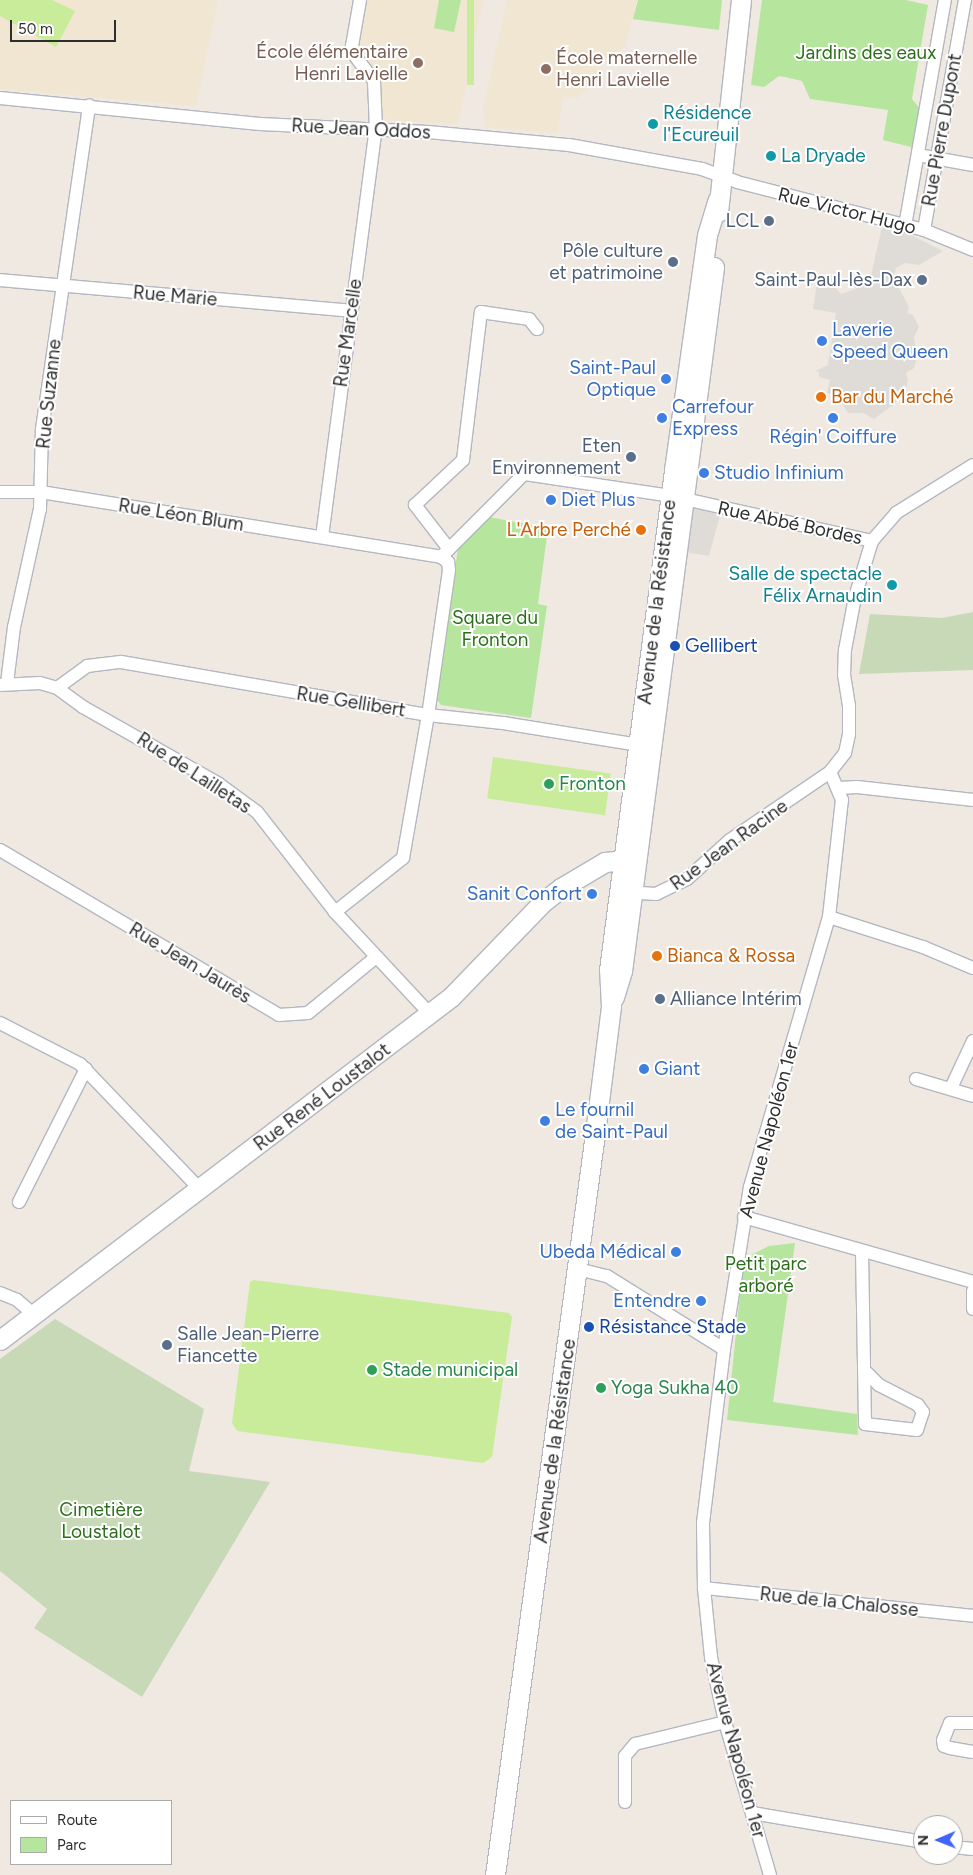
<!DOCTYPE html>
<html>
<head>
<meta charset="utf-8">
<style>
  body { margin:0 }
  #map { position:relative; width:973px; height:1875px; overflow:hidden; background:#efe9e1; font-family:Figtree,sans-serif }
  div>[style] { position:absolute }
  [style*='--x'] { left:calc(var(--x)*1px); top:calc(var(--y)*1px); width:calc(var(--w)*1px); rotate:calc(var(--a)*1deg) }
  .education>* { inset:0; background:#f0e6d1 }
  .green>* { inset:0; background:#b6e59e }
  .cemetery>* { inset:0; background:#c8d9b8 }
  .pitch>* { inset:0; background:#c9ec9a; transform-origin:0 0 }
  .plaza>* { inset:0; background:#dfdcd8 }
  .roads { filter:drop-shadow(1px 0 #b4b7c1) drop-shadow(-1px 0 #b4b7c1) drop-shadow(0 1px #b4b7c1) drop-shadow(0 -1px #b4b7c1) }
  .street>* { height:12px; margin:-6px; padding:0 6px; transform-origin:6px; border-radius:6px; background:#fff }
  .secondary>* { height:19px; margin:-9.5px; padding:0 9.5px; transform-origin:9.5px; border-radius:9.5px; background:#fff }
  .dots>* { width:14px; height:14px; translate:-50% -50%; box-sizing:border-box; border:2px solid #fff; border-radius:50% }
  span { translate:-50% -50%; white-space:nowrap; text-align:center; line-height:1.15; -webkit-text-stroke:4px #fff; paint-order:stroke }
  .education-label { font-size:19px; color:#785e54 }
  .right { translate:-100% -50%; text-align:right }
  .left { translate:0 -50%; text-align:left }
  .park-label { font-size:19px; color:#2c6e1b }
  .culture-label { font-size:19px; color:#0d838f }
  .street-label { font-size:19px; color:#2e2e2e }
  .service-label { font-size:19px; color:#4e5e75 }
  .shop-label { font-size:19px; color:#366cbe }
  .food-label { font-size:19px; color:#c56008 }
  .transit-label { font-size:19px; color:#164399 }
  .leisure-label { font-size:19px; color:#27864d }
  .legend { position:absolute; left:10px; top:1800px; width:162px; height:65px; box-sizing:border-box; background:#fff; border:1px solid #ababab; margin:0; padding:6px 9px; list-style:none; font-size:15px; color:#2e2e2e }
  .legend li { display:flex; align-items:center; gap:10px; height:25px }
  .legend b { width:25px; border:1px solid #ababab }
  .north { position:absolute; left:913px; top:1815px; width:50px; height:50px; box-sizing:border-box; background:#fff; border:1px solid #ababab; border-radius:50%; rotate:269deg; font-size:14px; font-weight:700; line-height:20px; text-align:center; color:#2e2e2e }
  .north::after { content:''; display:block; margin:auto; width:18px; height:22px; background:#4264fb; clip-path:polygon(50% 0,100% 100%,50% 72%,0 100%) }
  .scale { position:absolute; left:10px; top:20px; width:106px; height:22px; box-sizing:border-box; border:2px solid #2e2e2e; border-top:0; padding-left:6px; font-size:15px; line-height:18px; white-space:nowrap; color:#2e2e2e; -webkit-text-stroke:4px #fff; paint-order:stroke }
</style>
</head>
<body>
<div id="map">
  <div class="education">
    <div style="clip-path:polygon(0 0,218px 0,196px 106px,0 89px)"></div>
    <div style="clip-path:polygon(365px 0,483px 0,458px 124px,387px 120px,382px 116px,357px 41px)"></div>
    <div style="clip-path:polygon(507px 0,637px 0,625px 47px,611px 57px,602px 59px,598px 78px,577px 98px,563px 97px,558px 133px,486px 127px,483px 109px)"></div>
  </div>
  <div class="green">
    <div style="clip-path:polygon(439px 0,461px 0,454px 32px,434px 28px)"></div>
    <div style="clip-path:polygon(638px 0,722px 0,719px 30px,633px 19px)"></div>
    <div style="clip-path:polygon(762px 0,906px 0,928px 5px,912px 99px,921px 110px,915px 148px,883px 140px,888px 110px,810px 99px,802px 81px,785px 77px,779px 76px,764px 87px,751px 85px)"></div>
    <div style="clip-path:polygon(489px 517px,548px 528px,538px 604px,547px 606px,531px 718px,441px 705px,437px 700px,458px 548px)"></div>
    <div style="clip-path:polygon(795px 1243px,773px 1402px,857px 1414px,858px 1435px,727px 1420px,743px 1265px,747px 1257px,769px 1246px)"></div>
  </div>
  <div class="cemetery">
    <div style="clip-path:polygon(973px 612px,973px 670px,859px 674px,870px 614px,942px 618px)"></div>
    <div style="clip-path:polygon(55px 1319px,204px 1409px,189px 1471px,270px 1482px,142px 1697px,34px 1628px,47px 1609px,0 1571px,0 1359px)"></div>
  </div>
  <div class="pitch">
    <div style="clip-path:polygon(0 0,52px 0,75px 11px,56px 47px,0 16px)"></div>
    <div style="left:467px;top:0;width:7px;height:85px"></div>
    <div style="left:493px;top:757px;width:119px;height:42px;rotate:8deg"></div>
    <div style="clip-path:polygon(254px 1280px,509px 1313px,512px 1317px,492px 1457px,483px 1463px,237px 1431px,232px 1423px,250px 1282px)"></div>
  </div>
  <div class="plaza">
    <div style="clip-path:polygon(882px 227px,907px 233px,943px 251px,919px 265px,905px 263px,896px 268px,893px 277px,909px 307px,907px 313px,913px 315px,919px 327px,914px 337px,917px 358px,914px 368px,906px 373px,908px 380px,905px 396px,874px 419px,863px 413px,848px 413px,837px 396px,827px 393px,830px 380px,819px 377px,819px 372px,815px 371px,828px 365px,836px 313px,813px 309px,818px 275px,826px 277px,841px 294px,869px 284px)"></div>
    <div style="clip-path:polygon(684px 499px,722px 508px,709px 556px,678px 551px)"></div>
  </div>
  <div class="roads">
    <div class="street">
      <div style="--x:0;--y:98;--w:261;--a:5.7"></div>
      <div style="--x:260;--y:124;--w:168;--a:2.7"></div>
      <div style="--x:428;--y:132;--w:142;--a:5.3"></div>
      <div style="--x:569;--y:145;--w:135;--a:10.2"></div>
      <div style="--x:702;--y:169;--w:37;--a:20"></div>
      <div style="--x:737;--y:182;--w:193;--a:14.4"></div>
      <div style="--x:924;--y:230;--w:53;--a:22.2"></div>
      <div style="--x:918;--y:155;--w:56;--a:10.3"></div>
      <div style="--x:905;--y:226;--w:230;--a:-80"></div>
      <div style="--x:924;--y:230;--w:234;--a:-79.9"></div>
      <div style="--x:0;--y:280;--w:352;--a:5"></div>
      <div style="--x:0;--y:492;--w:41;--a:0"></div>
      <div style="--x:41;--y:492;--w:405;--a:9.2"></div>
      <div style="--x:441;--y:557;--w:9;--a:36"></div>
      <div style="--x:448;--y:562;--w:8;--a:83"></div>
      <div style="--x:449;--y:570;--w:147;--a:98.2"></div>
      <div style="--x:428;--y:715;--w:145;--a:99.9"></div>
      <div style="--x:403;--y:858;--w:87;--a:141.5"></div>
      <div style="--x:322;--y:537;--w:412;--a:-82.5"></div>
      <div style="--x:376;--y:129;--w:48;--a:-92.4"></div>
      <div style="--x:374;--y:81;--w:30;--a:-127"></div>
      <div style="--x:356;--y:57;--w:12;--a:-110"></div>
      <div style="--x:352;--y:46;--w:47;--a:-80.1"></div>
      <div style="--x:449;--y:549;--w:56;--a:-127.7"></div>
      <div style="--x:415;--y:505;--w:66;--a:-43.2"></div>
      <div style="--x:463;--y:460;--w:149;--a:-83.1"></div>
      <div style="--x:481;--y:312;--w:49;--a:8.3"></div>
      <div style="--x:529;--y:319;--w:13;--a:51"></div>
      <div style="--x:441;--y:557;--w:117;--a:-45"></div>
      <div style="--x:524;--y:474;--w:149;--a:8.5"></div>
      <div style="--x:671;--y:496;--w:206;--a:12.6"></div>
      <div style="--x:7;--y:683;--w:56;--a:-82.9"></div>
      <div style="--x:14;--y:627;--w:121;--a:-77.6"></div>
      <div style="--x:40;--y:509;--w:80;--a:-88.6"></div>
      <div style="--x:42;--y:429;--w:327;--a:-81.7"></div>
      <div style="--x:0;--y:685;--w:40;--a:-2.9"></div>
      <div style="--x:40;--y:683;--w:18;--a:16"></div>
      <div style="--x:57;--y:688;--w:32;--a:36"></div>
      <div style="--x:83;--y:707;--w:156;--a:29.5"></div>
      <div style="--x:219;--y:784;--w:47;--a:36.4"></div>
      <div style="--x:257;--y:812;--w:127;--a:52"></div>
      <div style="--x:335;--y:912;--w:139;--a:47"></div>
      <div style="--x:57;--y:688;--w:37;--a:-36"></div>
      <div style="--x:87;--y:666;--w:34;--a:-7"></div>
      <div style="--x:121;--y:662;--w:312;--a:9.8"></div>
      <div style="--x:428;--y:715;--w:75;--a:6.1"></div>
      <div style="--x:503;--y:723;--w:144;--a:9.2"></div>
      <div style="--x:839;--y:788;--w:18;--a:-3"></div>
      <div style="--x:857;--y:787;--w:117;--a:6.4"></div>
      <div style="--x:0;--y:850;--w:324;--a:30.6"></div>
      <div style="--x:279;--y:1015;--w:29;--a:-4"></div>
      <div style="--x:308;--y:1013;--w:88;--a:-39.5"></div>
      <div style="--x:626;--y:892;--w:30;--a:4"></div>
      <div style="--x:656;--y:894;--w:34;--a:-26"></div>
      <div style="--x:687;--y:879;--w:58;--a:-42.2"></div>
      <div style="--x:730;--y:840;--w:121;--a:-34.2"></div>
      <div style="--x:830;--y:772;--w:24;--a:-52"></div>
      <div style="--x:845;--y:753;--w:19;--a:-78"></div>
      <div style="--x:849;--y:734;--w:28;--a:-90"></div>
      <div style="--x:849;--y:706;--w:31;--a:-99"></div>
      <div style="--x:844;--y:675;--w:25;--a:-88"></div>
      <div style="--x:845;--y:650;--w:54;--a:-79.3"></div>
      <div style="--x:855;--y:597;--w:59;--a:-73.1"></div>
      <div style="--x:872;--y:541;--w:37;--a:-49"></div>
      <div style="--x:896;--y:513;--w:91;--a:-31.9"></div>
      <div style="--x:829;--y:917;--w:99;--a:17.7"></div>
      <div style="--x:923;--y:947;--w:54;--a:22.8"></div>
      <div style="--x:0;--y:1023;--w:90;--a:27.1"></div>
      <div style="--x:80;--y:1064;--w:175;--a:46.2"></div>
      <div style="--x:916;--y:1079;--w:59;--a:16.6"></div>
      <div style="--x:951;--y:1088;--w:52;--a:-64.9"></div>
      <div style="--x:19;--y:1202;--w:149;--a:-63.3"></div>
      <div style="--x:744;--y:1217;--w:238;--a:15.8"></div>
      <div style="--x:862;--y:1251;--w:173;--a:89"></div>
      <div style="--x:865;--y:1424;--w:52;--a:6.6"></div>
      <div style="--x:917;--y:1430;--w:19;--a:-72"></div>
      <div style="--x:923;--y:1412;--w:9;--a:-126"></div>
      <div style="--x:918;--y:1405;--w:44;--a:-152.9"></div>
      <div style="--x:879;--y:1385;--w:18;--a:-135"></div>
      <div style="--x:578;--y:1269;--w:30;--a:14"></div>
      <div style="--x:607;--y:1276;--w:138;--a:32"></div>
      <div style="--x:973;--y:1291;--w:18;--a:90"></div>
      <div style="--x:0;--y:1293;--w:18;--a:22"></div>
      <div style="--x:17;--y:1300;--w:23;--a:41"></div>
      <div style="--x:704;--y:1588;--w:270;--a:5.9"></div>
      <div style="--x:973;--y:1723;--w:23;--a:180"></div>
      <div style="--x:950;--y:1723;--w:18;--a:112"></div>
      <div style="--x:943;--y:1740;--w:6;--a:81"></div>
      <div style="--x:944;--y:1746;--w:6;--a:18"></div>
      <div style="--x:950;--y:1748;--w:23;--a:10"></div>
      <div style="--x:625;--y:1802;--w:46;--a:-90"></div>
      <div style="--x:625;--y:1756;--w:16;--a:-50"></div>
      <div style="--x:635;--y:1744;--w:93;--a:-13.7"></div>
      <div style="--x:752;--y:1813;--w:173;--a:9.6"></div>
      <div style="--x:953;--y:1847;--w:20;--a:6"></div>
      <div style="--x:770;--y:1875;--w:159;--a:-106.4"></div>
      <div style="--x:725;--y:1722;--w:66;--a:-102.2"></div>
      <div style="--x:711;--y:1657;--w:69;--a:-95.8"></div>
      <div style="--x:704;--y:1588;--w:65;--a:-90.9"></div>
      <div style="--x:703;--y:1523;--w:175;--a:-83.1"></div>
      <div style="--x:724;--y:1349;--w:164;--a:-80.9"></div>
      <div style="--x:750;--y:1187;--w:281;--a:-73.7"></div>
      <div style="--x:829;--y:917;--w:118;--a:-83.7"></div>
      <div style="--x:842;--y:800;--w:30;--a:-113"></div>
    </div>
    <div class="secondary">
      <div style="--x:718;--y:212;--w:213;--a:-83.8"></div>
      <div style="--x:614;--y:997;--w:27;--a:-73"></div>
      <div style="--x:622;--y:971;--w:710;--a:-82.55"></div>
      <div style="--x:0;--y:1340;--w:567;--a:-37.25"></div>
      <div style="--x:451;--y:997;--w:132;--a:-45.9"></div>
      <div style="--x:543;--y:902;--w:23;--a:-38"></div>
      <div style="--x:561;--y:888;--w:51;--a:-30.6"></div>
      <div style="--x:605;--y:862;--w:30;--a:-6"></div>
      <div style="--x:495;--y:1875;--w:741;--a:-82.32"></div>
      <div style="--x:594;--y:1141;--w:136;--a:-82.8"></div>
      <div style="--x:611;--y:1006;--w:36;--a:-93"></div>
      <div style="--x:609;--y:970;--w:504;--a:-82.59"></div>
      <div style="--x:674;--y:470;--w:237;--a:-82"></div>
      <div style="--x:707;--y:235;--w:37;--a:-73"></div>
    </div>
  </div>
  <div class="dots">
    <div style="left:418px;top:63px;background:#8d6e63"></div>
    <div style="left:546px;top:69px;background:#8d6e63"></div>
    <div style="left:653px;top:124px;background:#0f9aa8"></div>
    <div style="left:771px;top:156px;background:#0f9aa8"></div>
    <div style="left:769px;top:221px;background:#5c6f8a"></div>
    <div style="left:673px;top:262px;background:#5c6f8a"></div>
    <div style="left:922px;top:280px;background:#5c6f8a"></div>
    <div style="left:822px;top:341px;background:#3f7fe0"></div>
    <div style="left:666px;top:379px;background:#3f7fe0"></div>
    <div style="left:821px;top:397px;background:#e8710a"></div>
    <div style="left:662px;top:418px;background:#3f7fe0"></div>
    <div style="left:833px;top:418px;background:#3f7fe0"></div>
    <div style="left:631px;top:457px;background:#5c6f8a"></div>
    <div style="left:704px;top:473px;background:#3f7fe0"></div>
    <div style="left:551px;top:500px;background:#3f7fe0"></div>
    <div style="left:641px;top:530px;background:#e8710a"></div>
    <div style="left:892px;top:585px;background:#0f9aa8"></div>
    <div style="left:675px;top:646px;background:#1a4fb4"></div>
    <div style="left:549px;top:784px;background:#2e9e5b"></div>
    <div style="left:592px;top:894px;background:#3f7fe0"></div>
    <div style="left:657px;top:956px;background:#e8710a"></div>
    <div style="left:660px;top:999px;background:#5c6f8a"></div>
    <div style="left:644px;top:1069px;background:#3f7fe0"></div>
    <div style="left:545px;top:1121px;background:#3f7fe0"></div>
    <div style="left:676px;top:1252px;background:#3f7fe0"></div>
    <div style="left:701px;top:1301px;background:#3f7fe0"></div>
    <div style="left:589px;top:1327px;background:#1a4fb4"></div>
    <div style="left:167px;top:1345px;background:#5c6f8a"></div>
    <div style="left:372px;top:1370px;background:#2e9e5b"></div>
    <div style="left:601px;top:1388px;background:#2e9e5b"></div>
  </div>
  <div class="education-label">
    <span class="right" style="left:408px;top:63px">École élémentaire<br>Henri Lavielle</span>
    <span class="left" style="left:556px;top:69px">École maternelle<br>Henri Lavielle</span>
  </div>
  <div class="park-label">
    <span style="left:866px;top:53px">Jardins des eaux</span>
    <span style="left:495px;top:629px">Square du<br>Fronton</span>
    <span style="left:766px;top:1275px">Petit parc<br>arboré</span>
    <span style="left:101px;top:1521px">Cimetière<br>Loustalot</span>
  </div>
  <div class="culture-label">
    <span class="left" style="left:663px;top:124px">Résidence<br>l'Ecureuil</span>
    <span class="left" style="left:781px;top:156px">La Dryade</span>
    <span class="right" style="left:882px;top:585px">Salle de spectacle<br>Félix Arnaudin</span>
  </div>
  <div class="street-label">
    <span style="left:361px;top:129px;rotate:3deg">Rue Jean Oddos</span>
    <span style="left:942px;top:130px;rotate:-80deg">Rue Pierre Dupont</span>
    <span style="left:847px;top:211px;rotate:14deg">Rue Victor Hugo</span>
    <span style="left:175px;top:296px;rotate:5deg">Rue Marie</span>
    <span style="left:348px;top:333px;rotate:-82deg">Rue Marcelle</span>
    <span style="left:49px;top:394px;rotate:-84deg">Rue Suzanne</span>
    <span style="left:181px;top:515px;rotate:9deg">Rue Léon Blum</span>
    <span style="left:790px;top:523px;rotate:12deg">Rue Abbé Bordes</span>
    <span style="left:657px;top:602px;rotate:-83deg">Avenue de la Résistance</span>
    <span style="left:351px;top:702px;rotate:9deg">Rue Gellibert</span>
    <span style="left:194px;top:773px;rotate:33deg">Rue de Lailletas</span>
    <span style="left:729px;top:845px;rotate:-36deg">Rue Jean Racine</span>
    <span style="left:190px;top:963px;rotate:31deg">Rue Jean Jaurès</span>
    <span style="left:322px;top:1097px;rotate:-37deg">Rue René Loustalot</span>
    <span style="left:769px;top:1130px;rotate:-75deg">Avenue Napoléon 1er</span>
    <span style="left:555px;top:1441px;rotate:-82deg">Avenue de la Résistance</span>
    <span style="left:839px;top:1602px;rotate:6deg">Rue de la Chalosse</span>
    <span style="left:736px;top:1750px;rotate:75deg">Avenue Napoléon 1er</span>
  </div>
  <div class="service-label">
    <span class="right" style="left:759px;top:221px">LCL</span>
    <span class="right" style="left:663px;top:262px">Pôle culture<br>et patrimoine</span>
    <span class="right" style="left:912px;top:280px">Saint-Paul-lès-Dax</span>
    <span class="right" style="left:621px;top:457px">Eten<br>Environnement</span>
    <span class="left" style="left:670px;top:999px">Alliance Intérim</span>
    <span class="left" style="left:177px;top:1345px">Salle Jean-Pierre<br>Fiancette</span>
  </div>
  <div class="shop-label">
    <span class="left" style="left:832px;top:341px">Laverie<br>Speed Queen</span>
    <span class="right" style="left:656px;top:379px">Saint-Paul<br>Optique</span>
    <span class="left" style="left:672px;top:418px">Carrefour<br>Express</span>
    <span style="left:833px;top:437px">Régin' Coiffure</span>
    <span class="left" style="left:714px;top:473px">Studio Infinium</span>
    <span class="left" style="left:561px;top:500px">Diet Plus</span>
    <span class="right" style="left:582px;top:894px">Sanit Confort</span>
    <span class="left" style="left:654px;top:1069px">Giant</span>
    <span class="left" style="left:555px;top:1121px">Le fournil<br>de Saint-Paul</span>
    <span class="right" style="left:666px;top:1252px">Ubeda Médical</span>
    <span class="right" style="left:691px;top:1301px">Entendre</span>
  </div>
  <div class="food-label">
    <span class="left" style="left:831px;top:397px">Bar du Marché</span>
    <span class="right" style="left:631px;top:530px">L'Arbre Perché</span>
    <span class="left" style="left:667px;top:956px">Bianca &amp; Rossa</span>
  </div>
  <div class="transit-label">
    <span class="left" style="left:685px;top:646px">Gellibert</span>
    <span class="left" style="left:599px;top:1327px">Résistance Stade</span>
  </div>
  <div class="leisure-label">
    <span class="left" style="left:559px;top:784px">Fronton</span>
    <span class="left" style="left:382px;top:1370px">Stade municipal</span>
    <span class="left" style="left:611px;top:1388px">Yoga Sukha 40</span>
  </div>
  <ul class="legend">
  <li><b style="height:6px;background:#fff"></b>Route</li>
  <li><b style="height:14px;background:#b6e59e"></b>Parc</li>
  </ul>
  <div class="north">N</div>
  <div class="scale">50 m</div>
</div>
</body>
</html>
